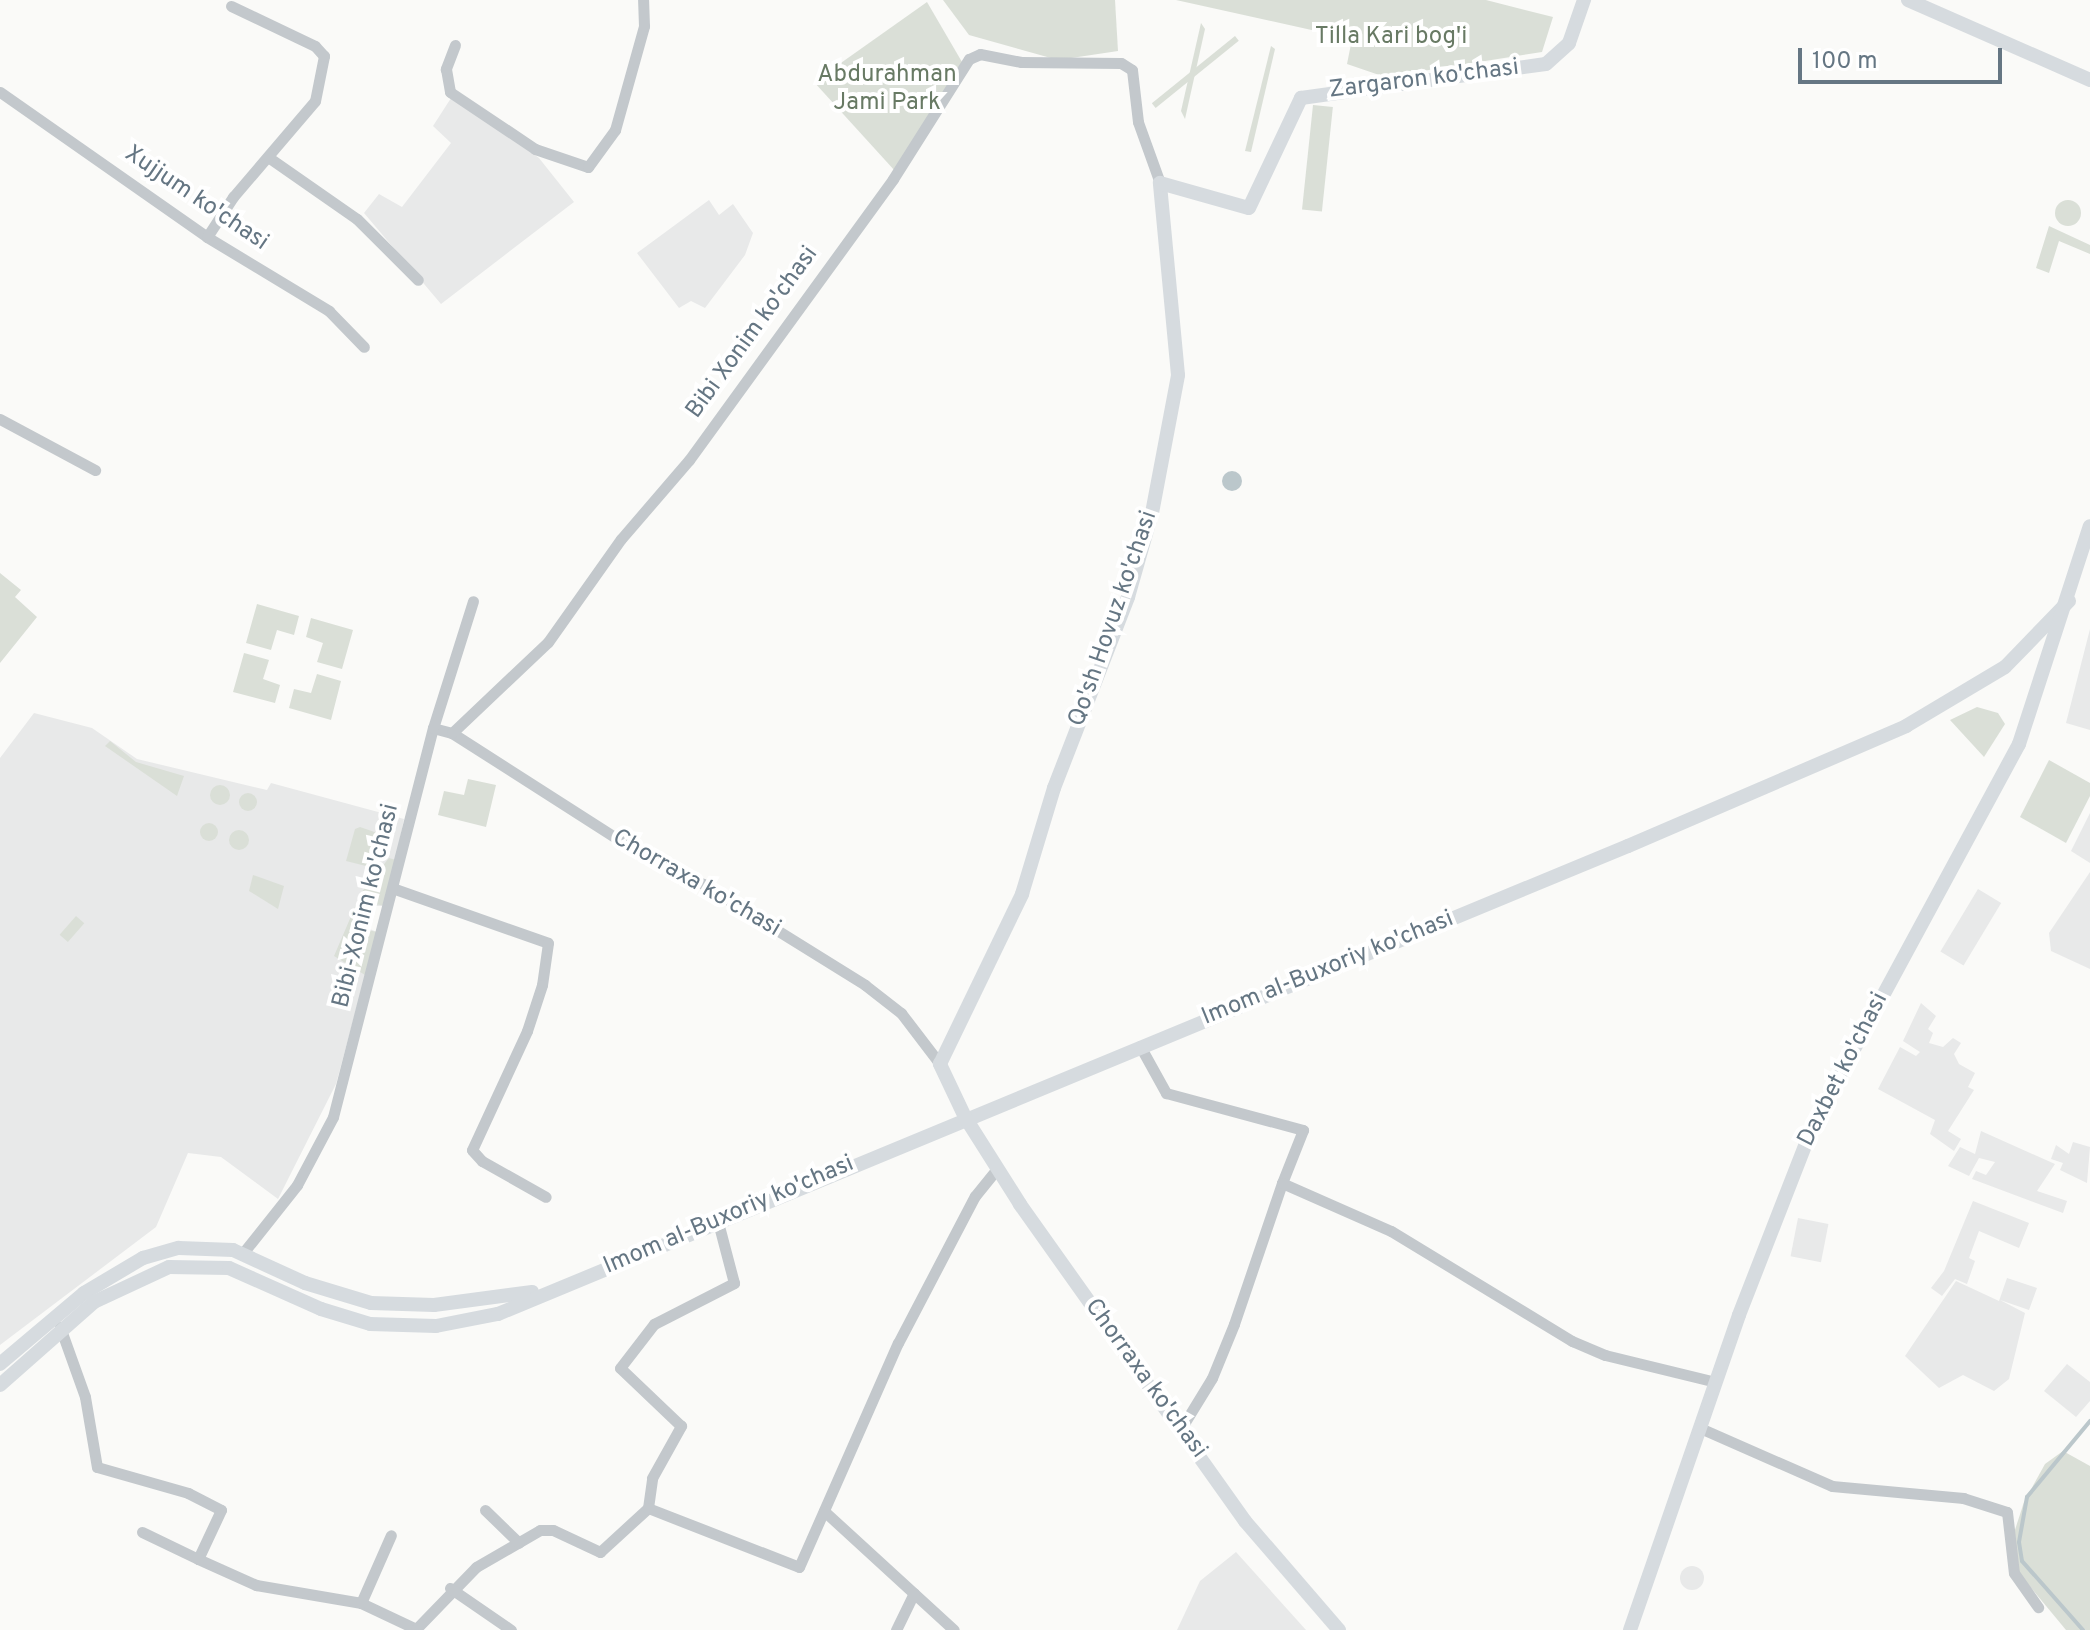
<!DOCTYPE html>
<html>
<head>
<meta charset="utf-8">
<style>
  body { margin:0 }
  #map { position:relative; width:2090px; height:1630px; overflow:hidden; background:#fafaf8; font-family:Overpass,sans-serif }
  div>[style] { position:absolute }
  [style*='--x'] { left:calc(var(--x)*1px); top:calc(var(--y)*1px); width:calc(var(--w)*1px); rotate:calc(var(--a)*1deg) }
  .built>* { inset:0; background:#e8e9e9; transform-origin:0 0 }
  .round { border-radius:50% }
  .green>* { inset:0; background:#dadfd7; transform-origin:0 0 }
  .water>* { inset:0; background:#bbc7cb }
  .stream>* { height:4px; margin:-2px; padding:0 2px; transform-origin:2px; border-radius:2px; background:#bbc7cb }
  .street>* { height:11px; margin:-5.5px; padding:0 5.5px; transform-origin:5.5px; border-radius:5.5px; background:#c3c8cc }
  .secondary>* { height:14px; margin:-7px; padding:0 7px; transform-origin:7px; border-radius:7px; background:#d6dbdf }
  span { translate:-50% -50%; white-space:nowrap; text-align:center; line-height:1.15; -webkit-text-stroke:8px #fff; paint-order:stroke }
  .park-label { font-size:24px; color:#687a64 }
  .street-label { font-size:24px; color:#657683 }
  .scale { position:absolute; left:1798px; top:48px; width:204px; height:36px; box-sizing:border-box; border:4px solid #657683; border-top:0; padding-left:10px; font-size:24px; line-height:28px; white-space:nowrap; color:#657683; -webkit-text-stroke:6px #fff; paint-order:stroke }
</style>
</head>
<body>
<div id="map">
  <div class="built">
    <div style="clip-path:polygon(453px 95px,539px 158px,574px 202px,441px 304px,364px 213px,379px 194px,402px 207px,451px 143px,433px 126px)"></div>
    <div style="clip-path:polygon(709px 200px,719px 215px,733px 204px,753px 233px,745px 255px,705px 308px,691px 301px,679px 308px,637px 253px)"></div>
    <div style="clip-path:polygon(2090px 629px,2090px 730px,2066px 723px)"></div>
    <div style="clip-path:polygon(34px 713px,92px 728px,137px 759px,267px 790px,271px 783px,404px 819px,386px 906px,370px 906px,365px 927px,377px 932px,336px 1084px,278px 1199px,221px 1157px,188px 1153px,156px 1227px,0 1345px,0 758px)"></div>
    <div style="clip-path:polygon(2090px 813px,2090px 863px,2071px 851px)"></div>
    <div style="clip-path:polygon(2090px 872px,2090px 969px,2051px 951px,2049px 933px)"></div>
    <div style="left:1978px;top:889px;width:27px;height:73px;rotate:31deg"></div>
    <div style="clip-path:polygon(1921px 1003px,1936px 1016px,1928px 1029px,1933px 1033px,1929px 1043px,1943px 1047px,1953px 1038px,1961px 1043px,1954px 1054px,1959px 1064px,1975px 1073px,1968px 1087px,1974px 1090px,1948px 1131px,1961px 1139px,1954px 1151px,1930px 1134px,1935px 1120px,1878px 1089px,1900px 1047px,1916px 1056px,1920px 1052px,1903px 1041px)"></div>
    <div style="clip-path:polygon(1981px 1131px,2055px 1164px,2037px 1191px,2067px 1201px,2063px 1213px,1972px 1179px,1976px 1171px,1986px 1175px,1995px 1162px,1979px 1158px,1969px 1176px,1948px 1166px,1960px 1147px,1975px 1154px)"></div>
    <div style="clip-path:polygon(2073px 1142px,2090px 1147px,2087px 1183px,2060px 1170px,2063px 1163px,2051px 1159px,2056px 1145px,2069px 1154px)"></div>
    <div style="clip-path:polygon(1973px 1201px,2029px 1223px,2019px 1248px,1979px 1231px,1969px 1258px,1975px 1261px,1967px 1284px,1955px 1279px,1942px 1296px,1931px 1288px,1944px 1271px)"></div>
    <div style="left:1798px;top:1218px;width:31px;height:39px;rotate:11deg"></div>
    <div style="clip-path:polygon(2007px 1278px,2037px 1288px,2029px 1310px,2000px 1300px,2025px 1313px,2009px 1379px,1994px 1391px,1963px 1375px,1939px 1388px,1905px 1356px,1956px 1281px,1999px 1301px)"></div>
    <div style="clip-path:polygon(2067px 1364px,2090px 1382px,2090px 1401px,2076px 1417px,2044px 1391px)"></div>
    <div style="clip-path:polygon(1236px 1552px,1306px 1630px,1177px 1630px,1200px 1581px)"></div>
    <div class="round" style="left:1680px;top:1566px;width:24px;height:24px"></div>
  </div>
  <div class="green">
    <div style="clip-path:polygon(943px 0,1115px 0,1118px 51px,1058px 60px,969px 35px)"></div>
    <div style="clip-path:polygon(1176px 0,1486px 0,1553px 17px,1542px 52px,1385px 77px,1347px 64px,1352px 39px)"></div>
    <div style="clip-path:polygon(927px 2px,962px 62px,895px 171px,814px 82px)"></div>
    <div style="clip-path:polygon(1201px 23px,1205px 29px,1185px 119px,1181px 111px)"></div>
    <div style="left:1235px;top:36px;width:6px;height:107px;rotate:51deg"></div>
    <div style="clip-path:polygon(1271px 46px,1275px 49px,1251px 152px,1245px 151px)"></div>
    <div style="left:1313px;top:105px;width:20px;height:105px;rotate:6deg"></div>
    <div class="round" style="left:2055px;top:200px;width:26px;height:26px"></div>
    <div style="clip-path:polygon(2049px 226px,2090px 245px,2090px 254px,2059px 241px,2049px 273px,2036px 268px)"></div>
    <div style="clip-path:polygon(0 573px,21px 590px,15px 597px,37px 617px,0 663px)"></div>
    <div style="clip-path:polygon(257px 604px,299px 616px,294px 635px,277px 630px,271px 650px,246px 643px)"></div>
    <div style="clip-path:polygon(311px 618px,353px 630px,342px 669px,317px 662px,323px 643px,306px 637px)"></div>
    <div style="clip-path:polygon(244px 653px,269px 660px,263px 679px,280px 685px,275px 703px,233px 692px)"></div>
    <div style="clip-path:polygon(317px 674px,341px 681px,331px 720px,289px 708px,294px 689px,311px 693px)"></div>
    <div style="clip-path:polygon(1977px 707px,1998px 713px,2005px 724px,1984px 757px,1950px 720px)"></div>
    <div style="clip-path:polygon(110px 741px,136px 762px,184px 776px,177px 796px,105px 746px)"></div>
    <div style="clip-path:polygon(2049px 760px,2090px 783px,2090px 796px,2066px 843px,2020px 817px)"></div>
    <div style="clip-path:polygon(468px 779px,496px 785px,486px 827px,438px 815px,444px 791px,464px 795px)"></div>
    <div class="round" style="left:210px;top:785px;width:20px;height:20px"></div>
    <div class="round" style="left:239px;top:793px;width:18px;height:18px"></div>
    <div class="round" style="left:200px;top:823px;width:18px;height:18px"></div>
    <div style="clip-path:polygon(360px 827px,389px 837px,366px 866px,346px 861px,355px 829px)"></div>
    <div class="round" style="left:229px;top:830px;width:20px;height:20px"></div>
    <div style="clip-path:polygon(389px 858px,396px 860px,386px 906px,368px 903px,363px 929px,377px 932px,365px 975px,334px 956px,361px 893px)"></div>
    <div style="clip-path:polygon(253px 875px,284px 886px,278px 909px,249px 891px)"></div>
    <div style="left:76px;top:916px;width:11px;height:25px;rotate:41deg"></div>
    <div style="clip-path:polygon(2063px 1451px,2090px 1466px,2090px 1630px,2066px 1630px,2018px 1572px,2013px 1536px,2024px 1502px,2045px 1464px)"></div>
  </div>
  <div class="water">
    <div class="round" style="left:1222px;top:471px;width:20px;height:20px"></div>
  </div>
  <div class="stream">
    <div style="--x:2083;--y:1630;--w:92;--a:-131.5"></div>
    <div style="--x:2022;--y:1561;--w:19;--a:-99"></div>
    <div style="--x:2019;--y:1542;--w:46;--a:-79.9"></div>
    <div style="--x:2027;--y:1497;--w:99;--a:-50.3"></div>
  </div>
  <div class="street">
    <div style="--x:455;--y:45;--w:26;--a:111"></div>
    <div style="--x:446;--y:69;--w:23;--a:80"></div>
    <div style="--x:450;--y:92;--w:102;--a:33.8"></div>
    <div style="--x:535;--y:149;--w:56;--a:18.8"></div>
    <div style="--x:588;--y:167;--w:46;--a:-53.9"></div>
    <div style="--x:615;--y:130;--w:108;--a:-74.4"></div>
    <div style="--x:644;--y:26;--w:26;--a:-92"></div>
    <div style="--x:0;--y:92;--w:253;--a:35"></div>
    <div style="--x:207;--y:237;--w:143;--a:31.2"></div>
    <div style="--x:329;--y:311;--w:50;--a:45.8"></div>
    <div style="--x:268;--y:157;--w:108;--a:34.9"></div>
    <div style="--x:357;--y:219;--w:86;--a:45"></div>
    <div style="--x:207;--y:237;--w:48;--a:-57"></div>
    <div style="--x:233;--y:197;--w:126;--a:-49.5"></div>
    <div style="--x:315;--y:101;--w:46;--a:-78.7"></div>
    <div style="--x:324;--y:56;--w:13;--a:-132"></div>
    <div style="--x:315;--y:46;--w:93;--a:-154.5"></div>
    <div style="--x:0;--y:419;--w:108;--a:28.2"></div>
    <div style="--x:433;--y:728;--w:20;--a:15"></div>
    <div style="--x:452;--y:733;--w:214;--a:32.6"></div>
    <div style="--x:632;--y:848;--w:80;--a:26.9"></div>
    <div style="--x:703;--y:884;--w:191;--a:31.9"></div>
    <div style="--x:865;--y:985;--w:46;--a:37.9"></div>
    <div style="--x:901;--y:1013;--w:64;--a:52.6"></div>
    <div style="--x:452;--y:733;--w:132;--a:-43.5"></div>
    <div style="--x:548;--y:642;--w:126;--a:-54.7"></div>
    <div style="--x:621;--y:539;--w:104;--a:-49.3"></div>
    <div style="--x:689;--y:460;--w:347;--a:-54"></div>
    <div style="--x:893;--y:179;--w:142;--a:-57.7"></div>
    <div style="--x:969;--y:59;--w:12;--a:-24"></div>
    <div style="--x:980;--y:54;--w:42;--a:11"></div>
    <div style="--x:1021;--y:62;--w:100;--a:0.6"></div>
    <div style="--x:1121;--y:63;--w:13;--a:32"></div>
    <div style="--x:1132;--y:70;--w:52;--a:83.4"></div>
    <div style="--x:1138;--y:122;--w:65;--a:70.2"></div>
    <div style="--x:395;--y:889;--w:162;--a:19.4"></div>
    <div style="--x:548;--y:943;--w:42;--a:98.1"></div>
    <div style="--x:542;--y:985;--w:48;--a:108.1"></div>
    <div style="--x:527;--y:1031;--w:131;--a:114.8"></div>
    <div style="--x:472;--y:1150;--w:15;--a:48"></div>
    <div style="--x:482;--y:1161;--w:73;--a:29.4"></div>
    <div style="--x:1140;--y:1046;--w:54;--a:61"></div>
    <div style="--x:1166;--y:1093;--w:142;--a:15.1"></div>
    <div style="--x:1303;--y:1130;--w:57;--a:111.6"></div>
    <div style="--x:243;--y:1253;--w:87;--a:-51.5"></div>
    <div style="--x:297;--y:1185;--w:77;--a:-62.1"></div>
    <div style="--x:333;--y:1117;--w:402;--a:-75.6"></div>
    <div style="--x:433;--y:728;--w:133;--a:-72.5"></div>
    <div style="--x:60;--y:1327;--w:74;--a:70.3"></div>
    <div style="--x:85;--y:1397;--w:71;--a:80.3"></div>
    <div style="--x:97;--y:1467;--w:95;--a:15.9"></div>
    <div style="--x:188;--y:1493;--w:37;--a:27"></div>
    <div style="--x:221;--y:1510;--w:54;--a:115.1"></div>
    <div style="--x:198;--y:1559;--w:64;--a:24.1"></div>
    <div style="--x:256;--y:1585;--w:107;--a:9.7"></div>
    <div style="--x:361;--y:1603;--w:61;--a:25.3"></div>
    <div style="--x:416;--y:1629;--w:86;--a:-45.9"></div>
    <div style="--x:476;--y:1567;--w:74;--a:-30"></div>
    <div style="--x:540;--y:1530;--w:13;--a:0"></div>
    <div style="--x:553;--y:1530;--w:52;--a:25.1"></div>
    <div style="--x:600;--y:1552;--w:65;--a:-42.5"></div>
    <div style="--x:648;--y:1508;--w:30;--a:-82"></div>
    <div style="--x:652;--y:1478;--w:60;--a:-60.9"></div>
    <div style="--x:681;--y:1426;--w:84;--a:-136.4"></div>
    <div style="--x:620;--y:1368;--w:56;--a:-52.3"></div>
    <div style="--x:654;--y:1324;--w:90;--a:-27.1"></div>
    <div style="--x:734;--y:1283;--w:63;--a:-104.7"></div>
    <div style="--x:1182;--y:1427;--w:57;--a:-58.5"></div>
    <div style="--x:1212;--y:1378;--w:58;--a:-67.8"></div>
    <div style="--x:1234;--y:1324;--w:149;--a:-71.2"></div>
    <div style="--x:1282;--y:1183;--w:119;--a:23.8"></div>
    <div style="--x:1391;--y:1231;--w:212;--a:31.3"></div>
    <div style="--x:1572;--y:1341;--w:36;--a:23"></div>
    <div style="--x:1605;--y:1355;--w:114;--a:13.7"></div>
    <div style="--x:1700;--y:1428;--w:144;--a:23.7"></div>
    <div style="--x:1832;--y:1486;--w:132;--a:5.2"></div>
    <div style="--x:1963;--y:1498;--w:46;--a:17.7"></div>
    <div style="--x:2007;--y:1512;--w:61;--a:83.5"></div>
    <div style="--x:2014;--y:1573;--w:42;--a:54.8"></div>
    <div style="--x:648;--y:1508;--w:162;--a:21.3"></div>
    <div style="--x:799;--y:1567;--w:245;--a:-66.2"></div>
    <div style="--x:898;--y:1343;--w:166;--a:-62.4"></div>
    <div style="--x:975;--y:1196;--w:35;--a:-51"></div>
    <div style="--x:485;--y:1510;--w:47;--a:44.1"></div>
    <div style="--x:824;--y:1511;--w:176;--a:42.5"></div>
    <div style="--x:142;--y:1532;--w:62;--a:25.7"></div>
    <div style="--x:450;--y:1588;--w:74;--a:34.5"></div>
    <div style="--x:361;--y:1603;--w:74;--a:-66.2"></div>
    <div style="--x:896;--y:1630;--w:41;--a:-64.1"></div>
  </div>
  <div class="secondary">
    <div style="--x:1908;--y:0;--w:199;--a:23.7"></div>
    <div style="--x:0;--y:1364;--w:110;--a:-40.2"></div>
    <div style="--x:84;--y:1293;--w:69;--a:-30.7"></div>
    <div style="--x:143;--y:1258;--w:37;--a:-16"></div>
    <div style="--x:179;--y:1248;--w:54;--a:2.1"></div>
    <div style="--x:233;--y:1250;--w:79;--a:24.6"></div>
    <div style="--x:305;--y:1283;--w:69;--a:16.9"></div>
    <div style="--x:371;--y:1303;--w:63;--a:1.8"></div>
    <div style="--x:434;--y:1305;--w:99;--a:-7.6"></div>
    <div style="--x:0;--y:1385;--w:125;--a:-41.4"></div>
    <div style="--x:94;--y:1302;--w:83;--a:-25"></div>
    <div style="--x:169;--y:1267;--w:60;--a:1"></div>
    <div style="--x:229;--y:1268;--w:101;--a:24"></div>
    <div style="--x:321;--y:1309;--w:51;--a:17"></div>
    <div style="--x:370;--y:1324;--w:66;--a:1.7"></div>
    <div style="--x:436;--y:1326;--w:63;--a:-11"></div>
    <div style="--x:498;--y:1314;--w:1223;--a:-22.5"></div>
    <div style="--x:1628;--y:846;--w:303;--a:-23.3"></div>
    <div style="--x:1906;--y:726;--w:115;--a:-30.8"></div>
    <div style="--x:2005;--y:667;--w:92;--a:-45.9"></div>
    <div style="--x:1339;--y:1630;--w:144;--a:-130.8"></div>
    <div style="--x:1245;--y:1521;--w:389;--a:-125.4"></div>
    <div style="--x:1020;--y:1204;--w:103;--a:-122.3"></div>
    <div style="--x:965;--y:1117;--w:59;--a:-115.3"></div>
    <div style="--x:940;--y:1064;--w:189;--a:-64.2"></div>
    <div style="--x:1022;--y:894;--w:111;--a:-73.2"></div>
    <div style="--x:1054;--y:788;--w:205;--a:-68.8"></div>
    <div style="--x:1128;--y:597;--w:87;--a:-74.1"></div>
    <div style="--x:1152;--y:513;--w:140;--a:-79.3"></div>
    <div style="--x:1178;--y:375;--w:193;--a:-95.4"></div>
    <div style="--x:1160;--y:183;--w:92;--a:15.7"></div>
    <div style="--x:1249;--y:208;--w:122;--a:-64.7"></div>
    <div style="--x:1301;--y:98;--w:247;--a:-7.9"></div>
    <div style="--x:1546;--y:64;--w:31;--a:-42"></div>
    <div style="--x:1569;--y:43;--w:46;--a:-70.8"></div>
    <div style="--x:1630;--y:1630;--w:333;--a:-70.9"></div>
    <div style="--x:1739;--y:1315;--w:204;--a:-68.7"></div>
    <div style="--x:1813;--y:1125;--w:433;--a:-61.6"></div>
    <div style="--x:2019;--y:744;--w:229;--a:-72"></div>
  </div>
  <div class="park-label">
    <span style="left:1391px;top:38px">Tilla Kari bog'i</span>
    <span style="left:887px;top:90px">Abdurahman<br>Jami Park</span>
  </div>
  <div class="street-label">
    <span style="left:1424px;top:80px;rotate:-7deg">Zargaron ko'chasi</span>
    <span style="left:196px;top:199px;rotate:34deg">Xujjum ko'chasi</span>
    <span style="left:753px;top:333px;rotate:-54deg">Bibi Xonim ko'chasi</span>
    <span style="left:1114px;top:619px;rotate:-71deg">Qo'sh Hovuz ko'chasi</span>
    <span style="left:696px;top:884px;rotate:30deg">Chorraxa ko'chasi</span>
    <span style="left:367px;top:906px;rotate:-76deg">Bibi-Xonim ko'chasi</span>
    <span style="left:1328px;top:969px;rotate:-22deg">Imom al-Buxoriy ko'chasi</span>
    <span style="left:1844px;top:1070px;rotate:-63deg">Daxbet ko'chasi</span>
    <span style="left:729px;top:1216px;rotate:-23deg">Imom al-Buxoriy ko'chasi</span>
    <span style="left:1145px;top:1379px;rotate:54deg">Chorraxa ko'chasi</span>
  </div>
  <div class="scale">100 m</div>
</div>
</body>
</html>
